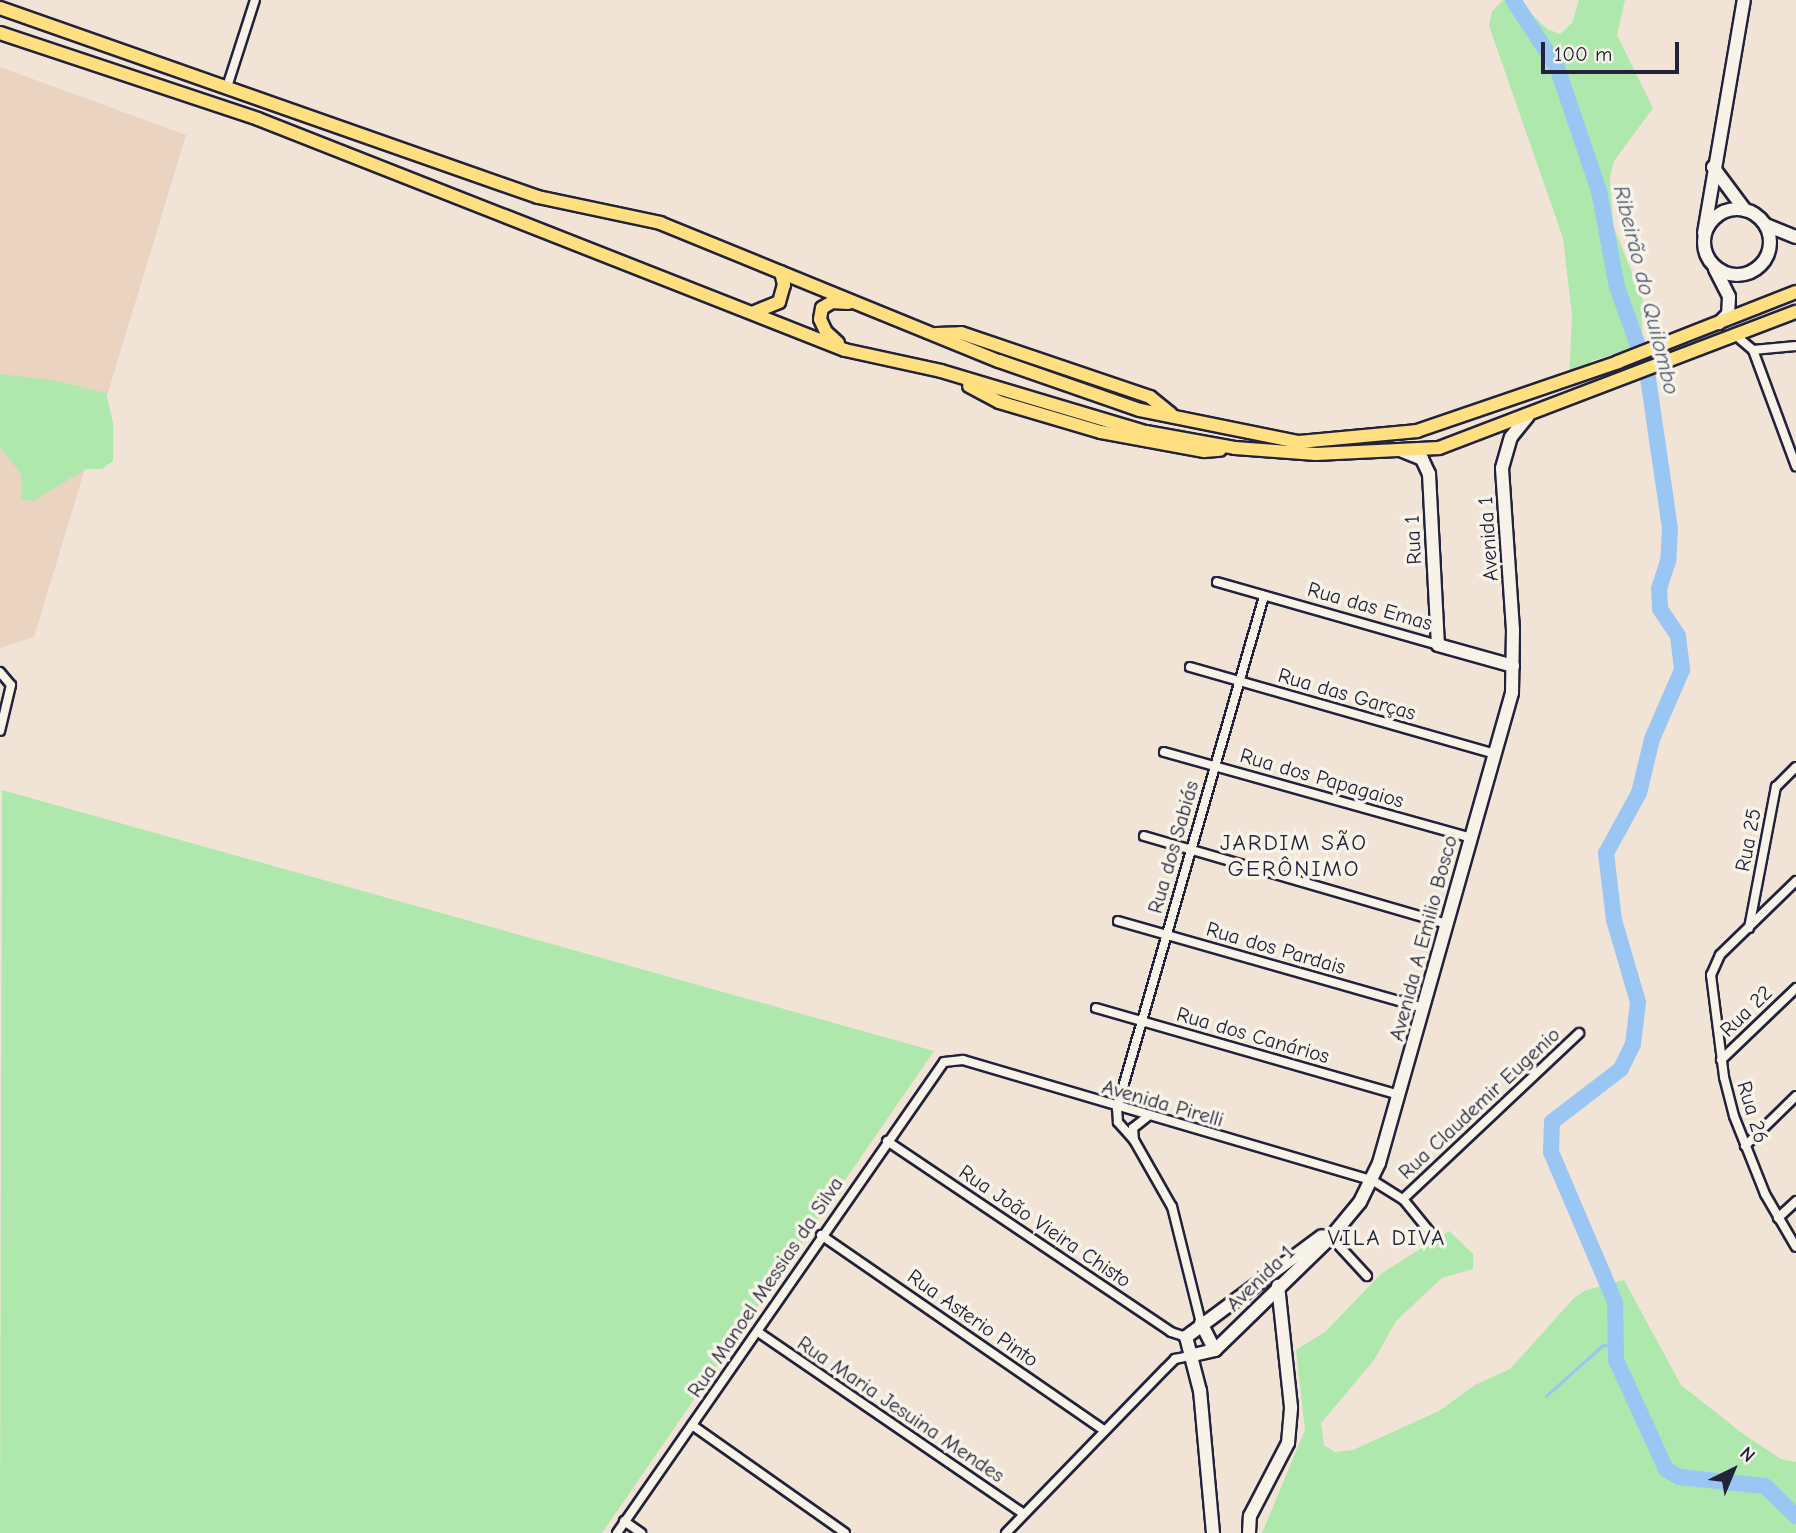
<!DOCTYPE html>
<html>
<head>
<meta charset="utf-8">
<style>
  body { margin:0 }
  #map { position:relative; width:1796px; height:1533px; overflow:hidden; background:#f1e4d6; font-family:"Comic Neue",sans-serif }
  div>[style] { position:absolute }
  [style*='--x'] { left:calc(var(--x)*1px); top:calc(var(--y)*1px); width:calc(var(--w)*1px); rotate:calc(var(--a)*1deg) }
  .built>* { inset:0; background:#ead3c0 }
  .green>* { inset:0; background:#aee8ad }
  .stream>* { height:2.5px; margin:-1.25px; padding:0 1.25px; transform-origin:1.25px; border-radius:1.25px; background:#9ac6f4 }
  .river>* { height:16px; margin:-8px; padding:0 8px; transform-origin:8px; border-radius:8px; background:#9ac6f4 }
  .roads { filter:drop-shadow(2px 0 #22223b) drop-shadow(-2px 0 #22223b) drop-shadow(0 2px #22223b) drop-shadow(0 -2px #22223b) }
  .street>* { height:8px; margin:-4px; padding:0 4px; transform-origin:4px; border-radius:4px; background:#f7f3e8 }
  .secondary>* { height:12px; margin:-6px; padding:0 6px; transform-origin:6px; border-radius:6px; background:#f7f3e8 }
  .secondary>.ring { margin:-6px; padding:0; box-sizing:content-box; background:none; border:12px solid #f7f3e8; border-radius:50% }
  .primary>* { height:12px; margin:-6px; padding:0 6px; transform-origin:6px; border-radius:6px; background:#ffdf80 }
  span { translate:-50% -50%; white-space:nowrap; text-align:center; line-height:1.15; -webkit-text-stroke:7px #f7f3e8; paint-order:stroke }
  .street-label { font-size:21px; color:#22223b }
  .water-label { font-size:23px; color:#465372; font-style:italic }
  .neighbourhood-label { font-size:23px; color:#22223b; letter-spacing:2px }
  .north { position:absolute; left:1698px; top:1435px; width:70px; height:70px; -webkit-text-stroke:5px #f7f3e8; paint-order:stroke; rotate:43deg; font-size:19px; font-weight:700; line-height:28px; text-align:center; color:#22223b }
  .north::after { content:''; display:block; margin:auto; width:24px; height:32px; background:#22223b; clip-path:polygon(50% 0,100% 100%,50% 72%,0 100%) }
  .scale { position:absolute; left:1541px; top:42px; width:138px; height:32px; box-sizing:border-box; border:4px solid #22223b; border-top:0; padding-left:9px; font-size:21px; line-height:24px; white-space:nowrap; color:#22223b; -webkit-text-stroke:5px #f7f3e8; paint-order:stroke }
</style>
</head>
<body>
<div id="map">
  <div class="built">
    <div style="clip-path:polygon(0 67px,186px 135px,34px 637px,0 648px)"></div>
  </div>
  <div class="green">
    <div style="clip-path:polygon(1503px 0,1519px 2px,1547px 29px,1560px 34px,1572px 23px,1579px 0,1625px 0,1617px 35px,1653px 108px,1614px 161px,1610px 177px,1613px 225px,1643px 300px,1642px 333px,1637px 347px,1592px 361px,1569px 381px,1572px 315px,1563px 238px,1489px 26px,1492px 11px)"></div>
    <div style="clip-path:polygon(0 374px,57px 381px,106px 393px,113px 422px,113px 461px,102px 469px,86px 469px,33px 501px,22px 499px,21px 474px,0 447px)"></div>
    <div style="clip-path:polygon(2px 790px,934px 1051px,602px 1533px,0 1533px)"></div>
    <div style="clip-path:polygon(1449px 1231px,1473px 1254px,1473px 1269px,1442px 1278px,1396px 1321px,1374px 1360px,1321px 1423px,1324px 1445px,1335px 1452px,1353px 1450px,1439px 1411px,1475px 1385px,1510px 1369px,1574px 1298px,1586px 1290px,1624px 1280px,1681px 1385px,1746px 1436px,1781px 1459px,1796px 1462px,1796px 1533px,1262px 1533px,1305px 1430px,1296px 1350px,1325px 1332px,1382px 1273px)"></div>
  </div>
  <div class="stream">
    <div style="--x:1546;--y:1396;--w:75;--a:-41.8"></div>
    <div style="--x:1602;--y:1346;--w:14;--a:-17"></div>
  </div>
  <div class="river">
    <div style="--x:1513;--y:0;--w:80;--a:56.7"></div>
    <div style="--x:1557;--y:67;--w:131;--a:71.3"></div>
    <div style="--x:1599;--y:191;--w:98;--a:79.4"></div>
    <div style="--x:1617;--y:287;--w:89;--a:70.3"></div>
    <div style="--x:1647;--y:371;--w:159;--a:81.7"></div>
    <div style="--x:1670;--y:528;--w:33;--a:93"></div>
    <div style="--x:1668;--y:561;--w:28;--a:108"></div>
    <div style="--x:1659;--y:588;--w:21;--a:87"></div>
    <div style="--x:1660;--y:609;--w:32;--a:56"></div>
    <div style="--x:1678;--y:636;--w:34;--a:83"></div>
    <div style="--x:1682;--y:670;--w:75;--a:113.5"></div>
    <div style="--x:1652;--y:739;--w:56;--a:103.5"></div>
    <div style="--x:1639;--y:793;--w:68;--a:118.8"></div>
    <div style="--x:1606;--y:853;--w:67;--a:83.2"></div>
    <div style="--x:1614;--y:920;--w:85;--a:73.7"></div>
    <div style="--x:1638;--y:1002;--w:42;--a:96.8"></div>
    <div style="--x:1633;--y:1044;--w:28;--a:116"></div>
    <div style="--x:1621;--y:1069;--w:87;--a:142.5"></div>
    <div style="--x:1552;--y:1122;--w:30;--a:92"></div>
    <div style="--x:1551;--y:1152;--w:163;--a:66.9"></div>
    <div style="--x:1615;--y:1302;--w:58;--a:89"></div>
    <div style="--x:1616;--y:1360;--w:120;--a:65.4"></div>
    <div style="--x:1666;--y:1469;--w:15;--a:32"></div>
    <div style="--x:1679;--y:1477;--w:86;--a:6"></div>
    <div style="--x:1765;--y:1486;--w:43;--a:44.1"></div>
  </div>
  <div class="roads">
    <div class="street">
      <div style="--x:227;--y:87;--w:91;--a:-72.2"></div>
      <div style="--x:1734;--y:334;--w:25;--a:40"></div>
      <div style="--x:1753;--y:350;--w:43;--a:-5.3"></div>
      <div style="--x:1753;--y:350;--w:124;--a:69.7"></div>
      <div style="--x:1217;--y:582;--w:230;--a:15.9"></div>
      <div style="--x:1190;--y:667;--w:317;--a:15.9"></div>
      <div style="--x:0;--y:672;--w:17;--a:50"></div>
      <div style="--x:11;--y:685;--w:47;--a:103.4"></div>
      <div style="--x:1164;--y:752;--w:319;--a:15.6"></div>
      <div style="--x:1144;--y:836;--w:315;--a:16.2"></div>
      <div style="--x:1796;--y:881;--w:106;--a:135.8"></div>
      <div style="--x:1720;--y:955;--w:22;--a:114"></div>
      <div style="--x:1711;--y:975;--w:103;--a:82.7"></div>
      <div style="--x:1724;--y:1077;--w:40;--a:75.6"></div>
      <div style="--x:1734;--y:1116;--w:84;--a:68.3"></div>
      <div style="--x:1765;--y:1194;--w:61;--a:59.7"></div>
      <div style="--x:1118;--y:921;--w:318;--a:15.9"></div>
      <div style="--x:1749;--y:928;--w:144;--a:-79.2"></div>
      <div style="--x:1776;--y:787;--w:28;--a:-45"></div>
      <div style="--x:1096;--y:1008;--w:316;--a:16"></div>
      <div style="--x:1721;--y:1060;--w:104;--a:-43.8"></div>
      <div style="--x:1134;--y:1140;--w:12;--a:-95"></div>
      <div style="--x:1133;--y:1128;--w:18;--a:-38"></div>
      <div style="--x:887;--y:1141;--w:342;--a:33.9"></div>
      <div style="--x:1171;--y:1332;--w:16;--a:18"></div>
      <div style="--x:1745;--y:1146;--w:71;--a:-44.4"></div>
      <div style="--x:1403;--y:1199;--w:242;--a:-43.3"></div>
      <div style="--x:1778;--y:1218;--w:25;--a:-43"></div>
      <div style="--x:821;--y:1235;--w:344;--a:34.6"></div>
      <div style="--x:1331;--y:1237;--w:53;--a:47.3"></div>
      <div style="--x:1201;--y:1323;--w:120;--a:-104"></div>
      <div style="--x:1172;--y:1207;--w:77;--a:-119.6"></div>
      <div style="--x:1134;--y:1140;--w:24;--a:-132"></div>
      <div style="--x:1118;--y:1122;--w:14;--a:-94"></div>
      <div style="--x:1117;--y:1108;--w:533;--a:-73.98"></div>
      <div style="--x:758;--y:1332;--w:322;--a:34.4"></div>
      <div style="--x:692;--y:1425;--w:187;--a:35.2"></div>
      <div style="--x:624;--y:1521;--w:21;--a:35"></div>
      <div style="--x:617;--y:1533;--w:573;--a:-55.23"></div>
      <div style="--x:944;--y:1062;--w:19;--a:-6"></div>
      <div style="--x:963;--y:1060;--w:426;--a:16.4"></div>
      <div style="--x:1372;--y:1180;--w:36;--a:32"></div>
      <div style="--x:1403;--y:1199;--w:41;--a:50.9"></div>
      <div style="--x:1006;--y:1533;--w:228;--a:-45.9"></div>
      <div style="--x:1165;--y:1369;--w:14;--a:-45"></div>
      <div style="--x:1175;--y:1359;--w:14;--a:-12"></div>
    </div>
    <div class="secondary">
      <div style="--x:1713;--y:167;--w:54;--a:53.3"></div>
      <div class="ring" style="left:1704px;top:209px;width:54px;height:54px"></div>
      <div style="--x:1766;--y:225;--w:32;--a:22"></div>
      <div style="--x:1704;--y:233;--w:236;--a:-80.3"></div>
      <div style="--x:1715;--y:269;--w:31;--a:63"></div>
      <div style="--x:1729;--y:297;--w:17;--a:93"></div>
      <div style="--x:1728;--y:314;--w:13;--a:135"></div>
      <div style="--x:1400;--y:450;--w:24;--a:22"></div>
      <div style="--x:1422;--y:459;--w:17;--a:65"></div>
      <div style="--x:1429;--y:474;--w:171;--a:87"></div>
      <div style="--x:1438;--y:645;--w:78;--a:15.6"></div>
      <div style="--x:1201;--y:1323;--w:30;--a:63"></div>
      <div style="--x:1189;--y:1356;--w:27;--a:-13"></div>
      <div style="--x:1215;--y:1350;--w:162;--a:-44.2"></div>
      <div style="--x:1331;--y:1237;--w:45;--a:-50.4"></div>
      <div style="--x:1360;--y:1202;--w:43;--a:-64"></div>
      <div style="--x:1379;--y:1163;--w:488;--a:-74.2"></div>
      <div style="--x:1512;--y:693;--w:63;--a:-89.1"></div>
      <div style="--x:1513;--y:630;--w:162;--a:-93.9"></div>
      <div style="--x:1502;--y:468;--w:32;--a:-74"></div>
      <div style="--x:1511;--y:437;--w:26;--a:-51"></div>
      <div style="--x:1213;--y:1533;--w:143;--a:-95.2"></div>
      <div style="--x:1200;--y:1391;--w:56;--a:-104.5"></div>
      <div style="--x:1186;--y:1337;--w:169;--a:-36.6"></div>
      <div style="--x:1249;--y:1533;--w:17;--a:-87"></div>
      <div style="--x:1250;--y:1516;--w:82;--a:-62.5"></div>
      <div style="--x:1288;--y:1443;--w:36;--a:-85"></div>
      <div style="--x:1291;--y:1407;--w:122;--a:-96.1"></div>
    </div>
    <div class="primary">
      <div style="--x:0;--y:8;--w:570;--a:19.36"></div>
      <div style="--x:538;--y:197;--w:125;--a:12"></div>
      <div style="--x:660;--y:223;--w:366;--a:22.2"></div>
      <div style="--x:999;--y:361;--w:149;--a:19.2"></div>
      <div style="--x:1140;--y:410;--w:162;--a:11.4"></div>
      <div style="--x:1299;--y:442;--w:119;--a:-5.3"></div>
      <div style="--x:1417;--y:431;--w:213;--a:-18.9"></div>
      <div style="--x:1618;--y:362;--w:191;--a:-21.5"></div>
      <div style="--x:0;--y:33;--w:272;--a:18.4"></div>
      <div style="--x:258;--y:119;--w:631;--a:21.48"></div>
      <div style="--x:845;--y:350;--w:98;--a:12.3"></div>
      <div style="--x:941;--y:371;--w:214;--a:16.6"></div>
      <div style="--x:1146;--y:432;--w:90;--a:10.2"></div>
      <div style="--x:1235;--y:448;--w:81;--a:4.2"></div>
      <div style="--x:1316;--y:454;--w:123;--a:-2.8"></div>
      <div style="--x:1439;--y:448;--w:382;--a:-20.9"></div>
      <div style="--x:752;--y:313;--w:29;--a:-22"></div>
      <div style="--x:779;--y:302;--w:18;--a:-74"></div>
      <div style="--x:784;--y:285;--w:13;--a:-103"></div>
      <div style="--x:936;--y:334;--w:25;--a:-2"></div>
      <div style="--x:961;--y:333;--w:200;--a:18.7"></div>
      <div style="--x:1150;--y:397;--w:27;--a:39"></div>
      <div style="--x:838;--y:343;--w:16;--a:-137"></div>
      <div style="--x:826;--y:332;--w:14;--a:-115"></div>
      <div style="--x:820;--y:319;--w:11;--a:-80"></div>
      <div style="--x:822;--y:308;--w:12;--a:-31"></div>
      <div style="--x:832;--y:302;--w:16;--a:4"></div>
      <div style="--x:969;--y:386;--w:34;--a:28"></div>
      <div style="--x:999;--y:402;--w:106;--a:16.4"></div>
      <div style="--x:1101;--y:432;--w:105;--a:10.5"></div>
      <div style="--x:1204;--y:451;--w:16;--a:-4"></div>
    </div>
  </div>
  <div class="street-label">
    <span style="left:1488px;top:539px;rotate:-94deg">Avenida 1</span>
    <span style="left:1413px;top:540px;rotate:-93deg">Rua 1</span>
    <span style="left:1370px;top:606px;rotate:16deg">Rua das Emas</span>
    <span style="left:1347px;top:694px;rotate:16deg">Rua das Garças</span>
    <span style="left:1322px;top:778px;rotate:16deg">Rua dos Papagaios</span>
    <span style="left:1748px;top:840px;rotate:-79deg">Rua 25</span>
    <span style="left:1173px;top:847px;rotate:-74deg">Rua dos Sabiás</span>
    <span style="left:1423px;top:938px;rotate:-75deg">Avenida A Emilio Bosco</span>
    <span style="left:1276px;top:948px;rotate:16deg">Rua dos Pardais</span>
    <span style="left:1746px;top:1011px;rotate:-44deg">Rua 22</span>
    <span style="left:1253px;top:1035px;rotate:16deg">Rua dos Canários</span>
    <span style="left:1163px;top:1103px;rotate:16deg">Avenida Pirelli</span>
    <span style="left:1479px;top:1103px;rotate:-43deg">Rua Claudemir Eugenio</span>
    <span style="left:1753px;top:1112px;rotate:73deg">Rua 26</span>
    <span style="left:1045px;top:1226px;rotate:34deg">Rua João Vieira Chisto</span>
    <span style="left:1260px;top:1278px;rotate:-44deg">Avenida 1</span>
    <span style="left:765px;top:1287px;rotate:-56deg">Rua Manoel Messias da Silva</span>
    <span style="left:973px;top:1318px;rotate:35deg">Rua Asterio Pinto</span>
    <span style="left:901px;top:1409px;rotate:34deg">Rua Maria Jesuina Mendes</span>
  </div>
  <div class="water-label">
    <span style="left:1646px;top:290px;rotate:76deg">Ribeirão do Quilombo</span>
  </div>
  <div class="neighbourhood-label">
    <span style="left:1294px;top:856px">JARDIM SÃO<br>GERÔNIMO</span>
    <span style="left:1387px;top:1238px">VILA DIVA</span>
  </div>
  <div class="north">N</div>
  <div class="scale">100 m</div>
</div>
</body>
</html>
